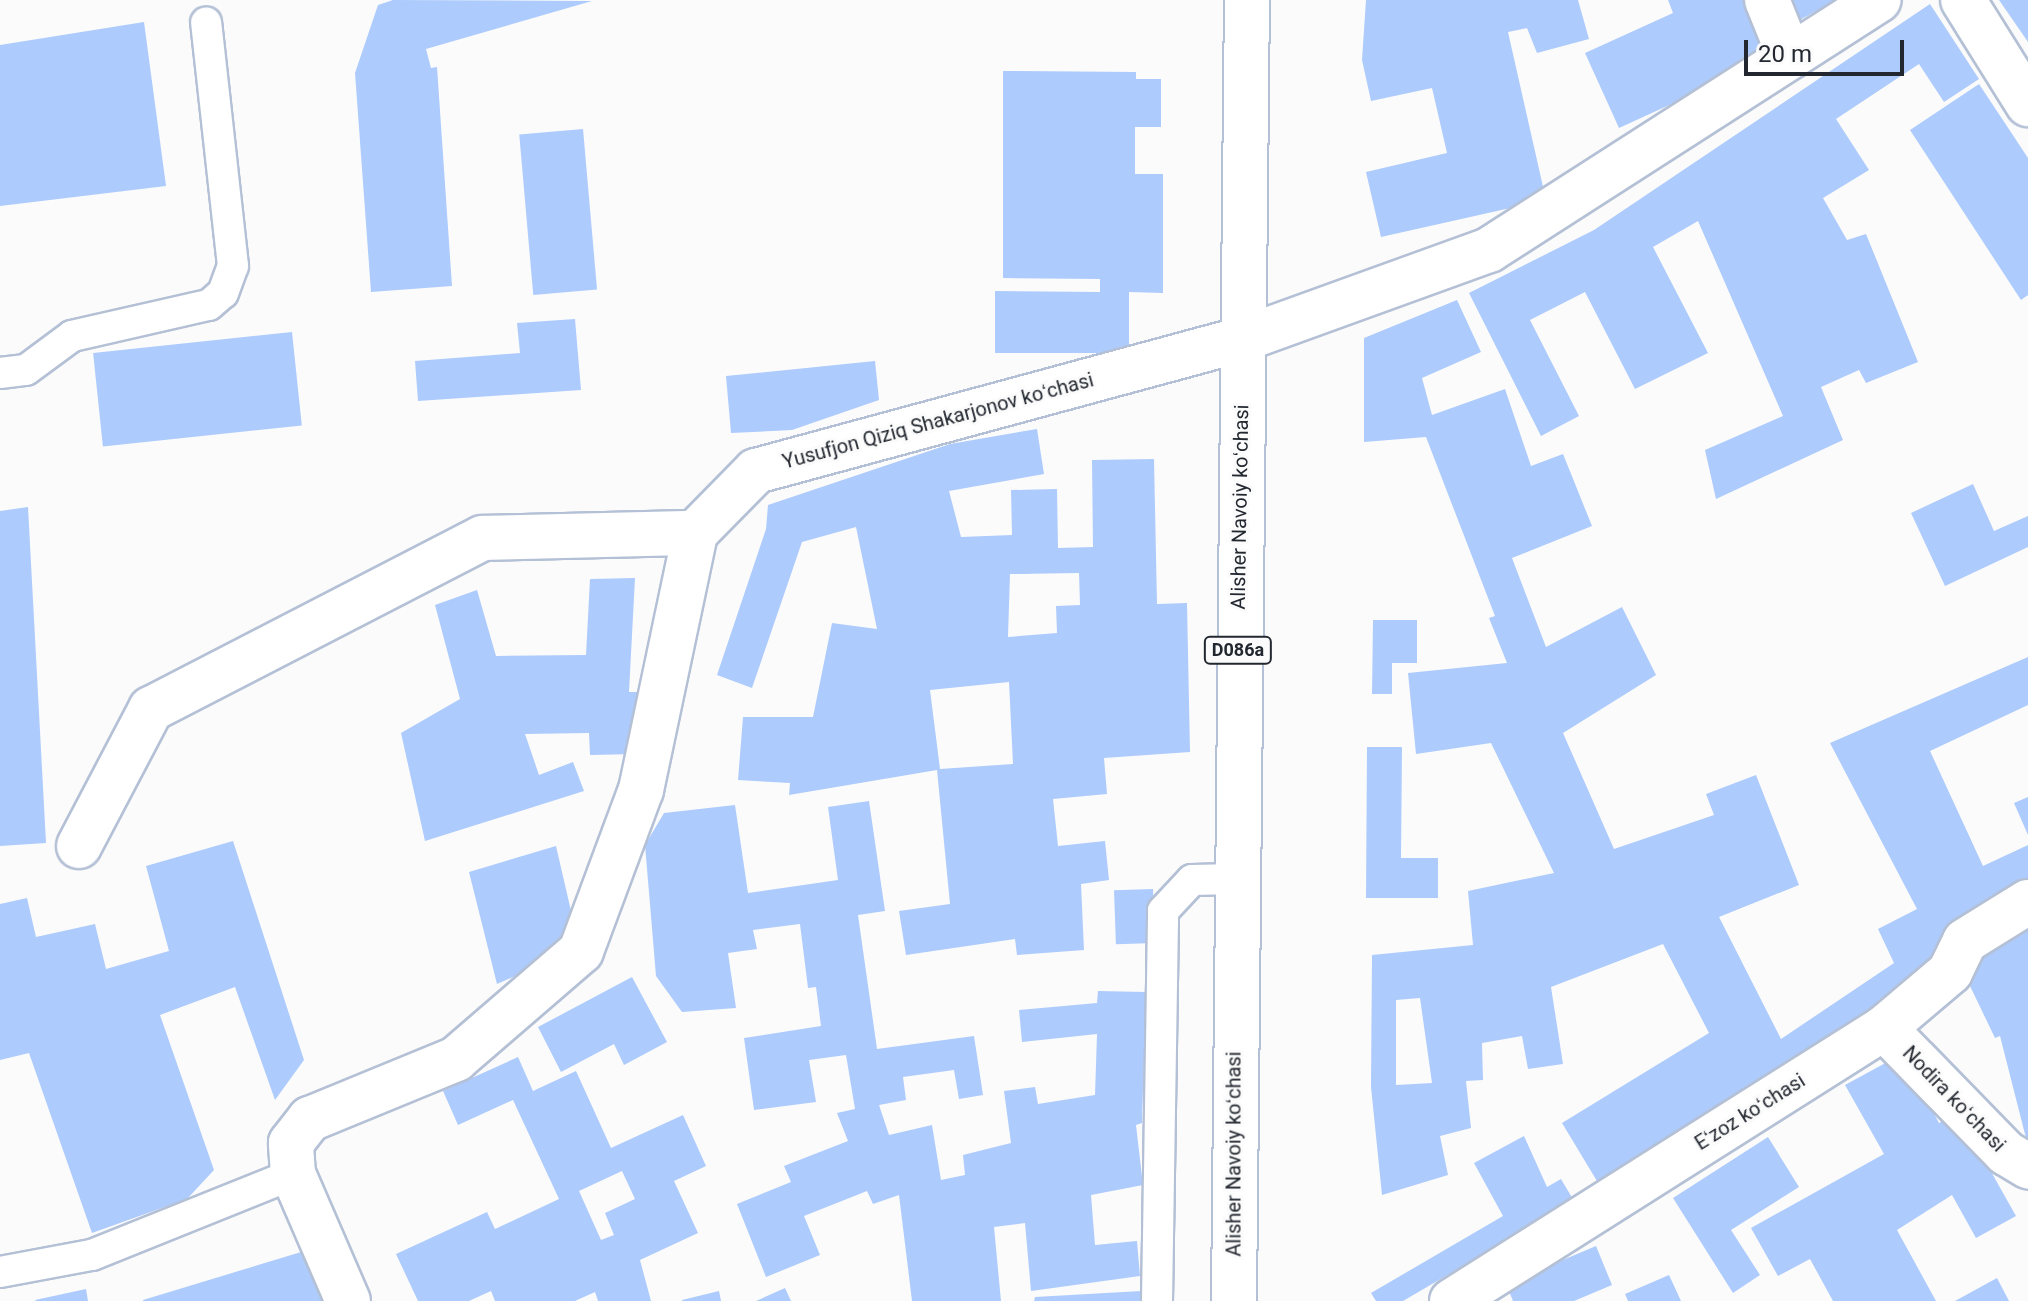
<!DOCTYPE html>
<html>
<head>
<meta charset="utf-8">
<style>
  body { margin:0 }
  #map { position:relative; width:2028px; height:1301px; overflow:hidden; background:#fbfbfb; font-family:Roboto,sans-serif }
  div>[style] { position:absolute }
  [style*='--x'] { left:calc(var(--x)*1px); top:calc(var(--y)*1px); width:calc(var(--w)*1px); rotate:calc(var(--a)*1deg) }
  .building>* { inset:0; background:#adcbfc; transform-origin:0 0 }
  .roads { filter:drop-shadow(2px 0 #b4c0d5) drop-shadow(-2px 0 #b4c0d5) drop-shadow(0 2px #b4c0d5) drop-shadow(0 -2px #b4c0d5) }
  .service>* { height:30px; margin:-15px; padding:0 15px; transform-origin:15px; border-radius:15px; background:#fff }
  .minor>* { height:44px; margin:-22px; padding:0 22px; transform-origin:22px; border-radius:22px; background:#fff }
  .primary>* { height:44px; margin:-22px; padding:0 22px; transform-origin:22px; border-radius:22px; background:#fff }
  span { translate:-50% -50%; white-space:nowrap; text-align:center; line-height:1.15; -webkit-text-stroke:6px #fbfbfb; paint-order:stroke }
  .shield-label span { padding:2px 6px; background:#fbfbfb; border:2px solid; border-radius:6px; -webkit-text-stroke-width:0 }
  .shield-label { font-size:18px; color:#232830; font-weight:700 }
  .street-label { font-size:20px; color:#232830 }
  .scale { position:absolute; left:1744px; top:40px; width:160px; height:36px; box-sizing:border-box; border:4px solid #232830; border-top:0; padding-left:10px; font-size:24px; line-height:28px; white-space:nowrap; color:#232830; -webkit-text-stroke:6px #fbfbfb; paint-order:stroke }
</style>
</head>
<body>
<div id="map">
  <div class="building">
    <div style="clip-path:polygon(393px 0,592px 1px,426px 49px,431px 68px,437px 67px,452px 286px,371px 292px,355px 73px,378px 5px)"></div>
    <div style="clip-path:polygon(1366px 0,1578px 0,1589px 39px,1537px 53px,1527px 28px,1508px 32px,1546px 200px,1381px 237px,1366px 172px,1447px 153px,1432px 88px,1371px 101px,1362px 60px)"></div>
    <div style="clip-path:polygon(1668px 0,1743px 0,1770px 59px,1619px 128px,1585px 53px,1673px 13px)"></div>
    <div style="clip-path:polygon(1778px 0,1836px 0,1789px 26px)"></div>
    <div style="clip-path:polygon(1999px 0,2028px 0,2028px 42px)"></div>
    <div style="clip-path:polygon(1930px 4px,1979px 79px,1944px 102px,1919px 64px,1836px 119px,1869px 170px,1823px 198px,1847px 240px,1866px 234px,1918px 362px,1866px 383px,1859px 370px,1821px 387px,1843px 440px,1716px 499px,1705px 450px,1783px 416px,1698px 221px,1653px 247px,1708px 353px,1635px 389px,1585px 292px,1530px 320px,1579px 416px,1541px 436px,1469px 293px,1594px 230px)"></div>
    <div style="clip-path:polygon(144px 22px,166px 186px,0 206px,0 45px)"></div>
    <div style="clip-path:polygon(1003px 71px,1136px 72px,1136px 79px,1161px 79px,1161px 127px,1135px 127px,1135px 174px,1163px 174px,1163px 293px,1129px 292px,1129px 353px,995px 353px,995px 291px,1100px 292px,1100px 279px,1003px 278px)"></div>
    <div style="clip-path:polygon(1979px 84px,2028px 158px,2028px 295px,2021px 300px,1910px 130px)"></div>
    <div style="left:583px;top:129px;width:161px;height:64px;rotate:85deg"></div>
    <div style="clip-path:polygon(evenodd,1457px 300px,1481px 352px,1422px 378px,1432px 415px,1505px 389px,1531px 466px,1563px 454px,1592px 526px,1512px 558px,1546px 647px,1622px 607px,1656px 675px,1563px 733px,1614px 849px,1714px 815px,1706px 794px,1756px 775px,1799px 885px,1719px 917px,1781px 1039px,1894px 963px,1878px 929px,1917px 909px,1830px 743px,2028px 657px,2028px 705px,1930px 751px,1983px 866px,2028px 845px,2028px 891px,1947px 967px,1603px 1191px,1562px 1123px,1709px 1033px,1663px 944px,1551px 987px,1563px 1064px,1528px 1069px,1522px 1036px,1482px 1043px,1483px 1080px,1466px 1081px,1471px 1128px,1440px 1136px,1448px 1175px,1382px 1195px,1371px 1087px,1372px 955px,1473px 945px,1468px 891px,1554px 873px,1491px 743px,1416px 754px,1408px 673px,1507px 663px,1489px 618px,1495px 616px,1426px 437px,1364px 442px,1364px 338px,1457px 300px,1420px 998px,1432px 1083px,1396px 1085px,1396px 1000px,1420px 998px)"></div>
    <div style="clip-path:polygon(575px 319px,581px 390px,418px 401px,415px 361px,520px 353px,517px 323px)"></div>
    <div style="left:292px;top:332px;width:94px;height:200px;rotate:84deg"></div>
    <div style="clip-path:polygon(875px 361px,879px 400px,792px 430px,731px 433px,726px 376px)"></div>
    <div style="clip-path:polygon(evenodd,1037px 429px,1044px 474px,949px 491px,961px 537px,1012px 535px,1011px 490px,1057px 489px,1058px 548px,1093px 547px,1092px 460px,1154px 459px,1157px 604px,1187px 603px,1190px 752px,1104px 758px,1107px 794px,1053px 799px,1058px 846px,1105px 841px,1109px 880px,1081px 884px,1084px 950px,1017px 955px,1015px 939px,906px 955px,899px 911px,950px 904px,937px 770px,789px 795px,790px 783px,738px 780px,743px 717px,813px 717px,832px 623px,877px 629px,856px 527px,802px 542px,752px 688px,717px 675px,766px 529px,768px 505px,950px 444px,1037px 429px,1079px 573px,1080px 605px,1056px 606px,1057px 633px,1008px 637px,1010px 574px,1079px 573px,1037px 429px,1009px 682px,1013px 764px,940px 769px,930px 690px,1009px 682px)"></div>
    <div style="clip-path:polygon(1973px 484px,1994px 531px,2028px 516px,2028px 547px,1945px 586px,1911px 513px)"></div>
    <div style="clip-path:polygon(28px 507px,46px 843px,0 846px,0 511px)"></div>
    <div style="clip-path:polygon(635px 578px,629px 692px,637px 692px,637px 754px,590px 755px,589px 733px,525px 734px,539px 775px,573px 762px,584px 791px,425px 841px,401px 733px,460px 699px,435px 605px,477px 590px,496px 656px,586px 655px,590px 579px)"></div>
    <div style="clip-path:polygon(1373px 620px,1417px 620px,1417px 663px,1392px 663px,1392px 694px,1372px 694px)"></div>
    <div style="clip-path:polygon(1367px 747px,1402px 747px,1401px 858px,1438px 858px,1438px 898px,1366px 898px)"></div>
    <div style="clip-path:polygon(2028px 797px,2028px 835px,2014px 803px)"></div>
    <div style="clip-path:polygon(869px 801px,885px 911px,858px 915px,877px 1049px,974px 1036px,983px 1095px,959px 1099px,954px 1070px,903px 1077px,906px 1100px,879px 1105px,889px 1135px,932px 1125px,941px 1180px,965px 1175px,963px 1155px,1011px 1143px,1004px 1091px,1035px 1087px,1038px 1104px,1095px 1095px,1097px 1034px,1022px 1042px,1019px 1010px,1097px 1003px,1098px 991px,1146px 992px,1142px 1123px,1136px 1125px,1143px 1185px,1091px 1195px,1095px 1245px,1137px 1241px,1140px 1276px,1031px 1291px,1025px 1223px,994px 1227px,1001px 1301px,912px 1301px,899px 1195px,873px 1204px,867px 1191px,804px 1216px,820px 1255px,766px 1277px,737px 1204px,791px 1182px,784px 1166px,848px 1141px,837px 1113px,855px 1109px,846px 1055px,809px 1060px,816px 1102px,754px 1110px,744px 1038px,821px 1026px,816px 987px,808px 988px,800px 924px,753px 930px,757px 949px,728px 953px,736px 1008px,682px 1012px,656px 976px,645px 845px,664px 813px,735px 805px,748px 893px,838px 880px,828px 807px)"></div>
    <div style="clip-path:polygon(233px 841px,304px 1060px,275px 1100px,235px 987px,160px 1015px,214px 1170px,187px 1199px,92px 1233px,29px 1053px,0 1060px,0 904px,27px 898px,36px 937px,95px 924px,106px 969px,169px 951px,146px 866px)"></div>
    <div style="clip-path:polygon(556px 846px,574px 924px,538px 966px,497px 984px,469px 872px)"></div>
    <div style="left:1153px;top:889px;width:54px;height:39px;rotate:88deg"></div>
    <div style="clip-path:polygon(2028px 916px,2028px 1142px,2027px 1142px,2000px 1036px,1995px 1038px,1958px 961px)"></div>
    <div style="clip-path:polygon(632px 977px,667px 1042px,624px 1065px,614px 1044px,561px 1072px,538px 1027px)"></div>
    <div style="clip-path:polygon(1902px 1054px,1939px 1123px,1958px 1113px,2016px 1216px,1976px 1238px,1952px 1195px,1897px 1230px,1936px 1301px,1833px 1301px,1810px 1259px,1778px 1276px,1751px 1228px,1884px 1154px,1845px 1085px)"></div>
    <div style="clip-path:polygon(evenodd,518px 1057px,533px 1091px,576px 1071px,611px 1148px,683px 1115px,706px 1166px,674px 1181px,698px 1233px,640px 1260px,651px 1301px,598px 1301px,595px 1292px,575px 1301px,495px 1301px,491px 1291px,469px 1301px,418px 1301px,396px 1254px,487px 1212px,495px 1229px,559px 1199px,513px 1100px,458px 1125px,443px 1091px,518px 1057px,622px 1171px,635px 1199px,605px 1213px,614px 1235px,601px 1240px,579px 1191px,622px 1171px)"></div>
    <div style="clip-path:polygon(1524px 1136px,1547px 1187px,1561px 1179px,1574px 1201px,1403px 1301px,1376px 1301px,1371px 1293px,1503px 1216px,1474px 1163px)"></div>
    <div style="clip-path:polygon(1768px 1137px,1799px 1187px,1731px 1230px,1760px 1275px,1733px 1293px,1673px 1198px)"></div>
    <div style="clip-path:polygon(321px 1246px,339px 1301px,143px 1301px,143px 1300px)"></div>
    <div style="clip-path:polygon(1596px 1246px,1612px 1285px,1574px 1301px,1513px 1301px,1506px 1284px)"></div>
    <div style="clip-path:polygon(1669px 1275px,1681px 1301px,1628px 1301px,1625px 1294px)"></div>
    <div style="clip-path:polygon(1997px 1278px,2009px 1301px,1955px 1301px)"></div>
    <div style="clip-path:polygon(785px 1288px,791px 1301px,756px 1301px)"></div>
    <div style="clip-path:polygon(86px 1289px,88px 1301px,36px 1301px,35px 1300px)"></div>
    <div style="clip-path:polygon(719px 1291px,721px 1301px,682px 1301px,682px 1300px)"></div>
    <div style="clip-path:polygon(1141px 1291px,1141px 1301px,1034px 1301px,1035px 1297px)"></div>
  </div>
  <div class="roads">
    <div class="service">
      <div style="--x:0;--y:373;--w:26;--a:-7"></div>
      <div style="--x:26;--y:370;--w:57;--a:-36.5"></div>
      <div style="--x:72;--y:336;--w:140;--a:-12.8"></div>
      <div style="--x:209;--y:305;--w:18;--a:-41"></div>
      <div style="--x:223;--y:293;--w:29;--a:-70"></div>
      <div style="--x:233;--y:266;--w:245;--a:-96.3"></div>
      <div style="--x:0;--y:1272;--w:94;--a:-10.5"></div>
      <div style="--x:92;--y:1255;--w:217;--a:-21.9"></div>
      <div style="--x:1157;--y:1301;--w:390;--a:-89.1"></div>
      <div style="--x:1163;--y:911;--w:42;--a:-46.9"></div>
      <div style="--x:1192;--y:880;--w:43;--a:-1.3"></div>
    </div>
    <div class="minor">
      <div style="--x:1767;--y:0;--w:61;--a:68"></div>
      <div style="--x:1963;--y:0;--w:123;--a:58"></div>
      <div style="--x:79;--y:846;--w:155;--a:-62.3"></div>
      <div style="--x:151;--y:709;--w:373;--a:-27.3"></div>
      <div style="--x:483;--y:538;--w:212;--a:-1.4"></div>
      <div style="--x:1884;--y:1028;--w:175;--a:45.7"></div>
      <div style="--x:2006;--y:1153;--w:26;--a:31"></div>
      <div style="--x:348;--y:1301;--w:138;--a:-113.4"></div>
      <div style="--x:293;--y:1174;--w:31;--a:-94"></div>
      <div style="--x:291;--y:1143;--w:31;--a:-52"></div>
      <div style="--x:310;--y:1119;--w:158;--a:-22.3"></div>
      <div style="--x:456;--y:1059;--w:165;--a:-40.8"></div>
      <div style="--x:581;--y:951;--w:172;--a:-69.6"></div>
      <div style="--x:641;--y:790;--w:263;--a:-78.1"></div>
      <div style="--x:695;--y:533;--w:87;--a:-45.5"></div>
      <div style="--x:756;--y:471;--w:505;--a:-15.17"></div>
      <div style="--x:1243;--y:339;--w:262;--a:-19.9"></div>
      <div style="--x:1489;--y:250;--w:463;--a:-32.7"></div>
      <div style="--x:1452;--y:1301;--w:511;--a:-32.29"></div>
      <div style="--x:1884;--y:1028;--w:87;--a:-40.3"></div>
      <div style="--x:1950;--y:972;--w:34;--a:-64"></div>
      <div style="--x:1965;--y:941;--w:74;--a:-31.8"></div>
    </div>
    <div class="primary">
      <div style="--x:1234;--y:1301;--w:1301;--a:-89.43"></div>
    </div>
  </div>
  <div class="shield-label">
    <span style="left:1238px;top:650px">D086a</span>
  </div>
  <div class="street-label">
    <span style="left:938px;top:421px;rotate:-15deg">Yusufjon Qiziq Shakarjonov koʻchasi</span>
    <span style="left:1240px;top:507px;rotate:-89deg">Alisher Navoiy koʻchasi</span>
    <span style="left:1954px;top:1099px;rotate:46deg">Nodira koʻchasi</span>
    <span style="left:1750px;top:1112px;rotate:-32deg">Eʻzoz koʻchasi</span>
    <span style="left:1234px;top:1154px;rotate:-90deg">Alisher Navoiy koʻchasi</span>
  </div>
  <div class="scale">20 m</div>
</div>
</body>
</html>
